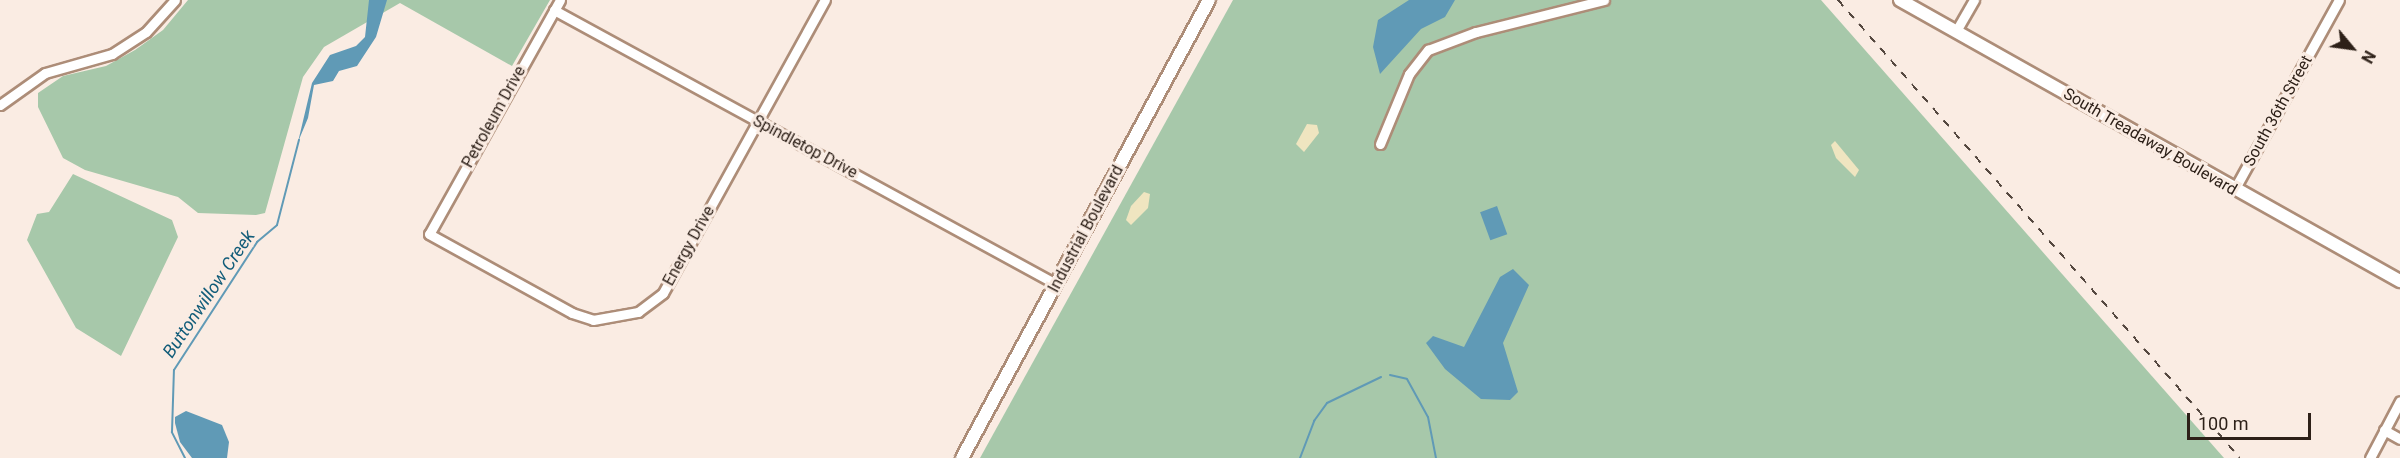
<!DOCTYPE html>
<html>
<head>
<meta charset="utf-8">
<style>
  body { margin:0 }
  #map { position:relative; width:2400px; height:458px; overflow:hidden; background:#faece3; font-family:Roboto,sans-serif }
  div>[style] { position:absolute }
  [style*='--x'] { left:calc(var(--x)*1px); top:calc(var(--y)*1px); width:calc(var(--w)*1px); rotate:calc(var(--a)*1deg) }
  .green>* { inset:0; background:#a7c8aa }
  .sand>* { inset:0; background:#efe5c0 }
  .water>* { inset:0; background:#609ab6; transform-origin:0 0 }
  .stream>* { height:2px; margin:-1px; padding:0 1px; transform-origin:1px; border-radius:1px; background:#609ab6 }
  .roads { filter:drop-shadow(2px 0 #ad8d78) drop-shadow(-2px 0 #ad8d78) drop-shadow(0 2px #ad8d78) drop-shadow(0 -2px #ad8d78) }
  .minor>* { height:9px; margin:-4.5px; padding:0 4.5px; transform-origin:4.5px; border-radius:4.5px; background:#fff }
  .major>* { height:12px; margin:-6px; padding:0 6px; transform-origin:6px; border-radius:6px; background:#fff }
  .rail>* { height:2px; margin-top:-1px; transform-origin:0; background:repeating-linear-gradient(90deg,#554840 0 8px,transparent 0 16px) }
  span { translate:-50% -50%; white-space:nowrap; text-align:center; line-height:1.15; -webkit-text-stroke:6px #faece3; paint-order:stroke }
  .street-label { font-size:16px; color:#2d2018 }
  .water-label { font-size:18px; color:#115c79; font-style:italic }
  .north { position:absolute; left:2322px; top:18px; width:60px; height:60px; -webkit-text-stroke:4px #faece3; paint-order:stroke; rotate:119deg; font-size:16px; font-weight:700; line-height:24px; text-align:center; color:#2d2018 }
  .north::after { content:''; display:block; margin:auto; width:21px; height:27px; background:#2d2018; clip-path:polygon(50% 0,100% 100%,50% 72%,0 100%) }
  .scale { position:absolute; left:2187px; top:413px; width:124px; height:27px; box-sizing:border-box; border:3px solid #2d2018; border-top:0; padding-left:8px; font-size:18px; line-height:21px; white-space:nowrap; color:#2d2018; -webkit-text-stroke:4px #faece3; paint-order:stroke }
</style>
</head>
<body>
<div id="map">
  <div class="green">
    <div style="clip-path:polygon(188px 0,550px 0,512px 66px,400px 3px,324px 47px,303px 77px,265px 213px,256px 215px,198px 213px,178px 197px,85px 170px,63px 158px,38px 107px,38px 93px,63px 76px,106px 66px,135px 50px,163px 30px)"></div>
    <div style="clip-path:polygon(1233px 0,1821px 0,2224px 458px,980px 458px)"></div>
    <div style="clip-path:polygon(73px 174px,172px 220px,178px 237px,121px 356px,76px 328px,27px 240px,37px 214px,49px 212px)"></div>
  </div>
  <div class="sand">
    <div style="clip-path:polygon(1307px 124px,1317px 125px,1319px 133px,1304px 152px,1296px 144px)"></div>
    <div style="clip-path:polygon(1835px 141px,1859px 170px,1855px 177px,1836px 158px,1831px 145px)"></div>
    <div style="clip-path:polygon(1144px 192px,1150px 194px,1148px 208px,1131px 225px,1126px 220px,1131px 206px)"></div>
  </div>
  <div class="water">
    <div style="clip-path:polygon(369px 0,387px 0,376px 37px,357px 66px,339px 71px,333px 81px,314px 85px,308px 118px,298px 142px,312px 83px,330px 55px,356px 46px,365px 37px)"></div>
    <div style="clip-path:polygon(1455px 0,1445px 17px,1421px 29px,1380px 74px,1373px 47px,1378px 20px,1409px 0)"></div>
    <div style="left:1497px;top:206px;width:30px;height:18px;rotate:70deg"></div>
    <div style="clip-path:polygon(1513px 269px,1529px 285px,1503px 343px,1518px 392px,1510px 400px,1481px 399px,1445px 369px,1426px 343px,1433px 336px,1464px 347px,1500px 277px)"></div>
    <div style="clip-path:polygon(186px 411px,222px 425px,229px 442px,227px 458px,192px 458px,180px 442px,175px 423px,175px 417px)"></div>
  </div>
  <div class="stream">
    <div style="--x:1390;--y:375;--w:17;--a:13"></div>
    <div style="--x:1407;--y:379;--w:43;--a:61.1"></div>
    <div style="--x:1428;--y:417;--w:42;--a:79"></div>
    <div style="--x:185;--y:458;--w:29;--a:-117"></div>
    <div style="--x:172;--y:432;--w:62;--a:-88.2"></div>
    <div style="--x:174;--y:370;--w:153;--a:-57"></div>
    <div style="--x:257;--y:242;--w:26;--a:-40"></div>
    <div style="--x:277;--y:225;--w:88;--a:-75.5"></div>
    <div style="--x:1300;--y:458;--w:40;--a:-69"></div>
    <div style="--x:1314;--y:421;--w:22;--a:-54"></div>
    <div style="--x:1327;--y:403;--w:60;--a:-25.7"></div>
  </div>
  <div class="roads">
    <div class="minor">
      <div style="--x:560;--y:0;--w:268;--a:119.2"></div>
      <div style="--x:429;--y:234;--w:163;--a:28.9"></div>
      <div style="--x:572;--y:313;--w:22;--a:18"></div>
      <div style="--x:593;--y:320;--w:46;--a:-10.1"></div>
      <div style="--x:638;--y:312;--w:31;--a:-37"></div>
      <div style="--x:663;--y:293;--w:335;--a:-61.1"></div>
      <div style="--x:554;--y:10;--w:572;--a:28.63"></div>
      <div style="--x:1956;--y:31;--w:36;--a:-60"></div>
      <div style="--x:0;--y:105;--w:55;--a:-35.4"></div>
      <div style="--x:45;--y:73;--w:70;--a:-15.8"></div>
      <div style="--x:112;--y:54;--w:40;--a:-32.9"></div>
      <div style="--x:146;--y:32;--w:43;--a:-47.8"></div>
      <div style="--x:1380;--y:144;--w:76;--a:-67.5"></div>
      <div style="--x:1409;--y:74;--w:31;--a:-52"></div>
      <div style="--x:1428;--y:50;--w:51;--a:-20.6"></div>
      <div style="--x:1476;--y:32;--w:132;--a:-14"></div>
      <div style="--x:2234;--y:190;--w:217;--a:-61.1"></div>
      <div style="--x:2384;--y:430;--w:18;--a:29"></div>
      <div style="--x:2370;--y:458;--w:64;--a:-62.2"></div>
    </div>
    <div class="major">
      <div style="--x:1900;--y:0;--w:574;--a:29.34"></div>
      <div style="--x:962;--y:458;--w:520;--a:-61.66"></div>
    </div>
  </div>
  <div class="rail">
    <div style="--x:1838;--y:0;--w:609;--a:48.73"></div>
  </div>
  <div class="street-label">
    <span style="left:2278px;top:111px;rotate:-61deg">South 36th Street</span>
    <span style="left:494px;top:117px;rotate:-61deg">Petroleum Drive</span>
    <span style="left:2150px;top:142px;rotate:30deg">South Treadaway Boulevard</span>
    <span style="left:805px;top:147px;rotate:28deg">Spindletop Drive</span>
    <span style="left:1086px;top:229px;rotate:-62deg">Industrial Boulevard</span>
    <span style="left:689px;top:246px;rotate:-61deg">Energy Drive</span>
  </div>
  <div class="water-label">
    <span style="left:209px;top:294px;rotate:-56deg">Buttonwillow Creek</span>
  </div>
  <div class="north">N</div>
  <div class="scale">100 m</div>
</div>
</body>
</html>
